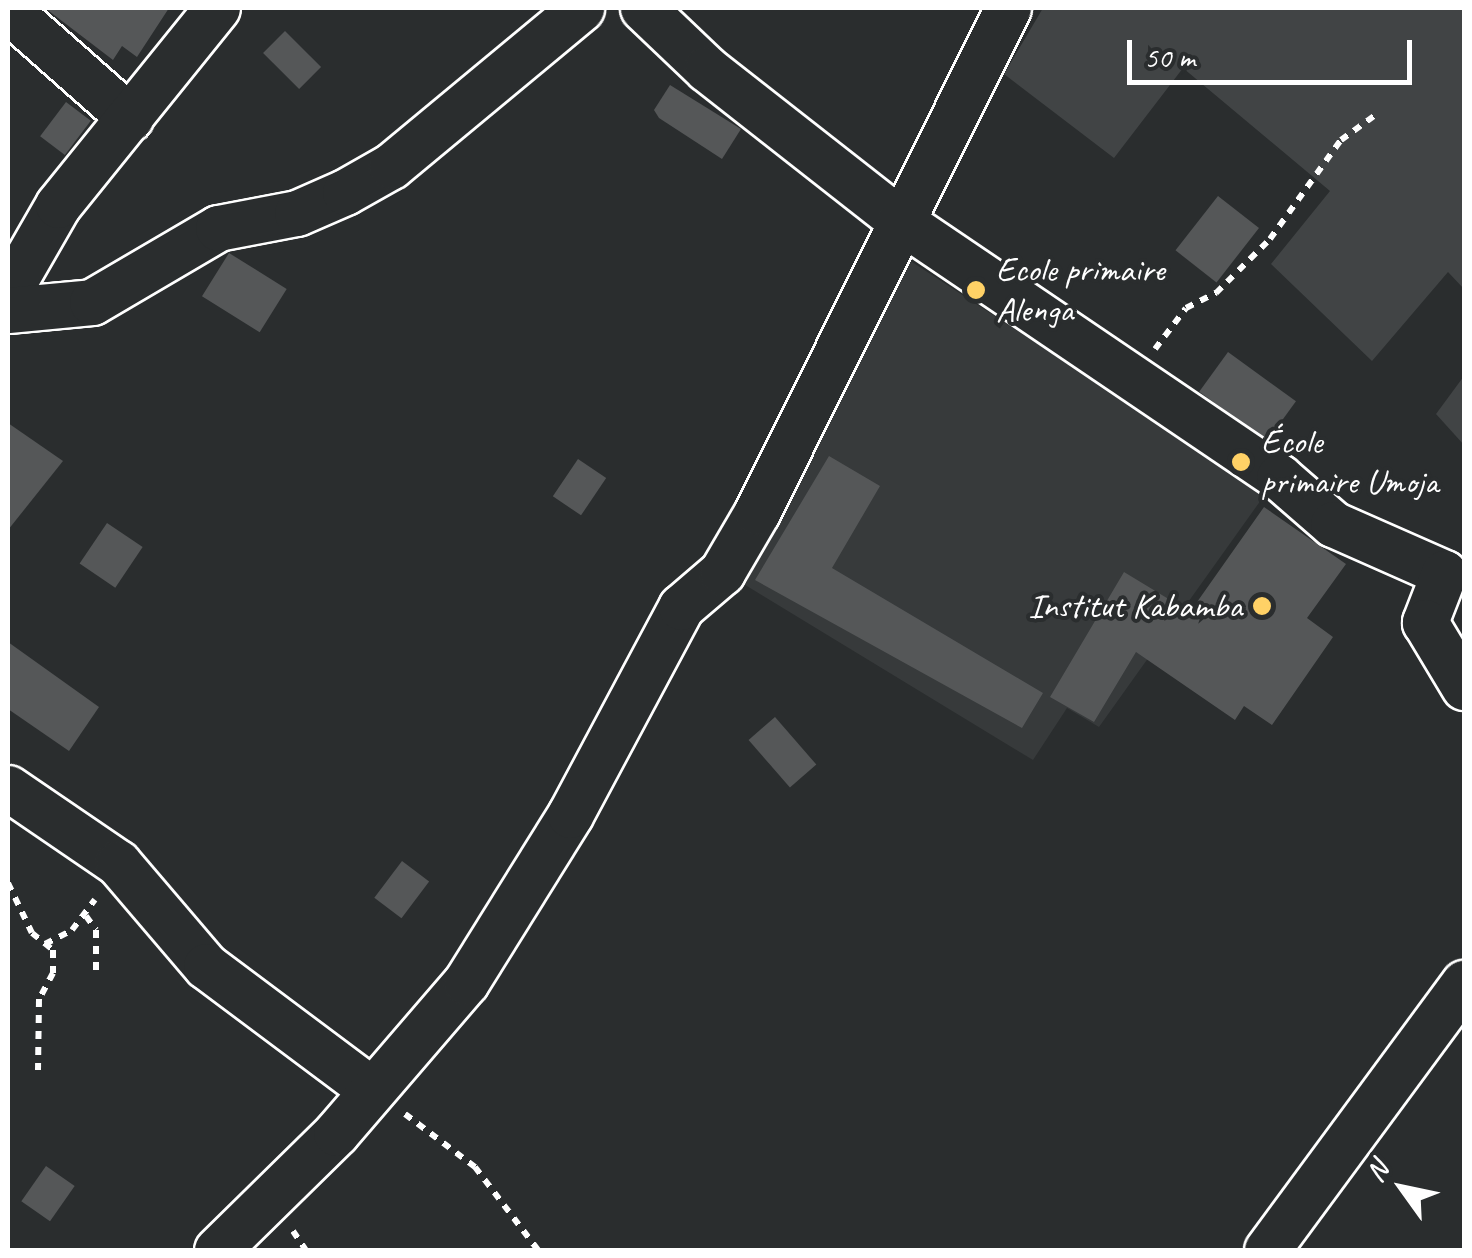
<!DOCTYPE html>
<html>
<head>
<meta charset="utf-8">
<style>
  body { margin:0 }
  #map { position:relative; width:1472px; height:1258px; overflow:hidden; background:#2a2d2e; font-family:Caveat,sans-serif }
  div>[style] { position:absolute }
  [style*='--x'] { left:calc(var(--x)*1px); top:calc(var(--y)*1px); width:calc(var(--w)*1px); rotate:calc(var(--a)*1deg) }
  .built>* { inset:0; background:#373a3b }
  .green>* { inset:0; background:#414445 }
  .building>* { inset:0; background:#555758; transform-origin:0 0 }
  .path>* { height:6px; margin-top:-3px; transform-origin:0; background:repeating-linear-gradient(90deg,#fff 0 8px,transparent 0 16px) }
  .roads { filter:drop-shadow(2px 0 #fff) drop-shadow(-2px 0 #fff) drop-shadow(0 2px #fff) drop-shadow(0 -2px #fff) }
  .minor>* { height:45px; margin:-22.5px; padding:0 22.5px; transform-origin:22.5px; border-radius:22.5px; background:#2a2d2e }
  .dots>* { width:28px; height:28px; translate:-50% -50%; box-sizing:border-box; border:5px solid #2a2d2e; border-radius:50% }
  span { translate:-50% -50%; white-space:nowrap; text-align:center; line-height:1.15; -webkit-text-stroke:8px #2a2d2e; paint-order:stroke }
  .poi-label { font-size:35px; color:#fff }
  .left { translate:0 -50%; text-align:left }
  .right { translate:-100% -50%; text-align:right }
  .frame { position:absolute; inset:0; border:10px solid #fff; pointer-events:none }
  .north { position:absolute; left:1352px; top:1138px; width:100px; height:100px; -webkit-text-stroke:8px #2a2d2e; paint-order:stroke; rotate:303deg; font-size:28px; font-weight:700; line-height:40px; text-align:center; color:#fff }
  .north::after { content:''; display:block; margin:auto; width:35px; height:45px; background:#fff; clip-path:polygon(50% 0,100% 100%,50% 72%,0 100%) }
  .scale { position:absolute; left:1127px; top:40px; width:285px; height:45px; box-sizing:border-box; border:5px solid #fff; border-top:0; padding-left:12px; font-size:30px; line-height:35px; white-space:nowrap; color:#fff; -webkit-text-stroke:8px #2a2d2e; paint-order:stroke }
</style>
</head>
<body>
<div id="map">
  <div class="built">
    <div style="clip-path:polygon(909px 260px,1266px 493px,1099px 727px,1067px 708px,1033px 760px,742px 583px)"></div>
  </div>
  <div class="green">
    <div style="clip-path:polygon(1043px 8px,1464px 8px,1464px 289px,1448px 272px,1372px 361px,1271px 264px,1330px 191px,1183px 68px,1114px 158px,1004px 74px)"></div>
    <div style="clip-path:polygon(1464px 376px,1464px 445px,1436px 414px)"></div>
  </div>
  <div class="building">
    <div style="clip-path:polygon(45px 8px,169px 8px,137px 57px,122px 46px,113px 60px)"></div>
    <div style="left:285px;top:31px;width:51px;height:31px;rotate:45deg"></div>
    <div style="clip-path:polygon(670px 85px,741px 129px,722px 159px,659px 118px,654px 110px)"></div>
    <div style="left:66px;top:102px;width:31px;height:43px;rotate:37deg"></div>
    <div style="left:1218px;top:196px;width:52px;height:69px;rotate:38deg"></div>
    <div style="left:229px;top:253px;width:68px;height:51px;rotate:32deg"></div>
    <div style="left:1228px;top:352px;width:84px;height:49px;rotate:36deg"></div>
    <div style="clip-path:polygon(8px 423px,63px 461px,8px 530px)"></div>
    <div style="clip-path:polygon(829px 456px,880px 486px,832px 568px,1043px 693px,1022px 728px,755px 580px)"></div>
    <div style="left:578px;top:459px;width:34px;height:45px;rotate:34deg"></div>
    <div style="clip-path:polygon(1264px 507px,1346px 564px,1307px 618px,1333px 637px,1272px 725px,1244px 706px,1235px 720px,1136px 652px,1094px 722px,1050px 697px,1124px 572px,1190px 612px)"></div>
    <div style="left:107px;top:523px;width:43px;height:49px;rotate:34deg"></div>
    <div style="clip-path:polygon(8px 642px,99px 707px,69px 751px,8px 709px)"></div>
    <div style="left:775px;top:717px;width:63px;height:35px;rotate:49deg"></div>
    <div style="left:402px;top:861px;width:34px;height:46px;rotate:37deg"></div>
    <div style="left:46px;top:1166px;width:35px;height:43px;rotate:35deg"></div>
  </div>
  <div class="path">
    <div style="--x:1155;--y:349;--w:51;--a:-52.9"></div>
    <div style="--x:1186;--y:308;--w:34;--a:-27"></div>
    <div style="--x:1216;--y:293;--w:76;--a:-45"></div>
    <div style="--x:1270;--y:239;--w:122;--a:-54.4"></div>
    <div style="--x:1341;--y:140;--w:41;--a:-36"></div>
    <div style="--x:8;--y:883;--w:55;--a:64.4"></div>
    <div style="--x:32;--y:933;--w:27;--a:39"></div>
    <div style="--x:53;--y:950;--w:23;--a:90"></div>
    <div style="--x:53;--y:973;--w:30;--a:118"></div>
    <div style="--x:39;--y:999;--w:71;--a:90.8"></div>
    <div style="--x:86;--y:916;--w:17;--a:54"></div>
    <div style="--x:96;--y:930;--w:45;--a:90"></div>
    <div style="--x:45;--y:944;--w:30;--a:-27"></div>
    <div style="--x:72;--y:930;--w:38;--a:-53"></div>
    <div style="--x:405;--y:1114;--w:88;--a:37.1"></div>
    <div style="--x:475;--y:1167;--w:104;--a:52.8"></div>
    <div style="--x:293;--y:1231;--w:23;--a:56"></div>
  </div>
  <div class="roads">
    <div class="minor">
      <div style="--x:643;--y:8;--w:88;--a:43.6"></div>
      <div style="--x:707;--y:69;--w:246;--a:38.1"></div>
      <div style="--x:901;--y:221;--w:457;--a:34.1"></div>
      <div style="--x:1279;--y:477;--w:72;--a:41"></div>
      <div style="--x:1333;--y:524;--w:121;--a:23.8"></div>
      <div style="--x:1444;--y:573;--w:53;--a:111.2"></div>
      <div style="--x:1425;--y:622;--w:76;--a:59"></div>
      <div style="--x:8;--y:10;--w:163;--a:41.5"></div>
      <div style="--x:8;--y:292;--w:100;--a:-60.1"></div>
      <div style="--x:58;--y:205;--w:253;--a:-51.1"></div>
      <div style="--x:8;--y:310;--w:84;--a:-5.4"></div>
      <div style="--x:92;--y:302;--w:146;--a:-30.4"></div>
      <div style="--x:218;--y:228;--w:80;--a:-10.8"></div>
      <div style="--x:297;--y:213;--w:52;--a:-23.6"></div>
      <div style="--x:345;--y:192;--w:53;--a:-29.5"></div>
      <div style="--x:391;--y:166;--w:247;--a:-39.7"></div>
      <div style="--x:8;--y:788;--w:133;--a:34.3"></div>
      <div style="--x:118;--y:863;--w:135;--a:49.5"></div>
      <div style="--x:206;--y:966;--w:207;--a:36.8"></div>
      <div style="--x:217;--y:1250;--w:167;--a:-44.5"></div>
      <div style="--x:336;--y:1133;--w:199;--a:-49.3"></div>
      <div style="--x:466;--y:982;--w:197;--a:-58.1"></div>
      <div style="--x:570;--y:815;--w:236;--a:-61.9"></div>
      <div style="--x:681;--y:607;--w:54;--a:-40.5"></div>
      <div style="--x:722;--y:572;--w:69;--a:-59.7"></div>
      <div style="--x:757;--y:512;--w:563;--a:-63.53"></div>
      <div style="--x:1267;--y:1250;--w:332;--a:-53.6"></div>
    </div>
  </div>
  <div class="dots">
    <div style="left:976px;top:290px;background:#ffd166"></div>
    <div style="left:1241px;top:462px;background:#ffd166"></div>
    <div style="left:1262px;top:606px;background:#ffd166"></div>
  </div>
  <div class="poi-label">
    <span class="left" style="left:996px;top:290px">Ecole primaire<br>Alenga</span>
    <span class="left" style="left:1261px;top:462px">École<br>primaire Umoja</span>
    <span class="right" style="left:1242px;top:606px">Institut Kabamba</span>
  </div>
  <div class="frame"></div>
  <div class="north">N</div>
  <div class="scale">50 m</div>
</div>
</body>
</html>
